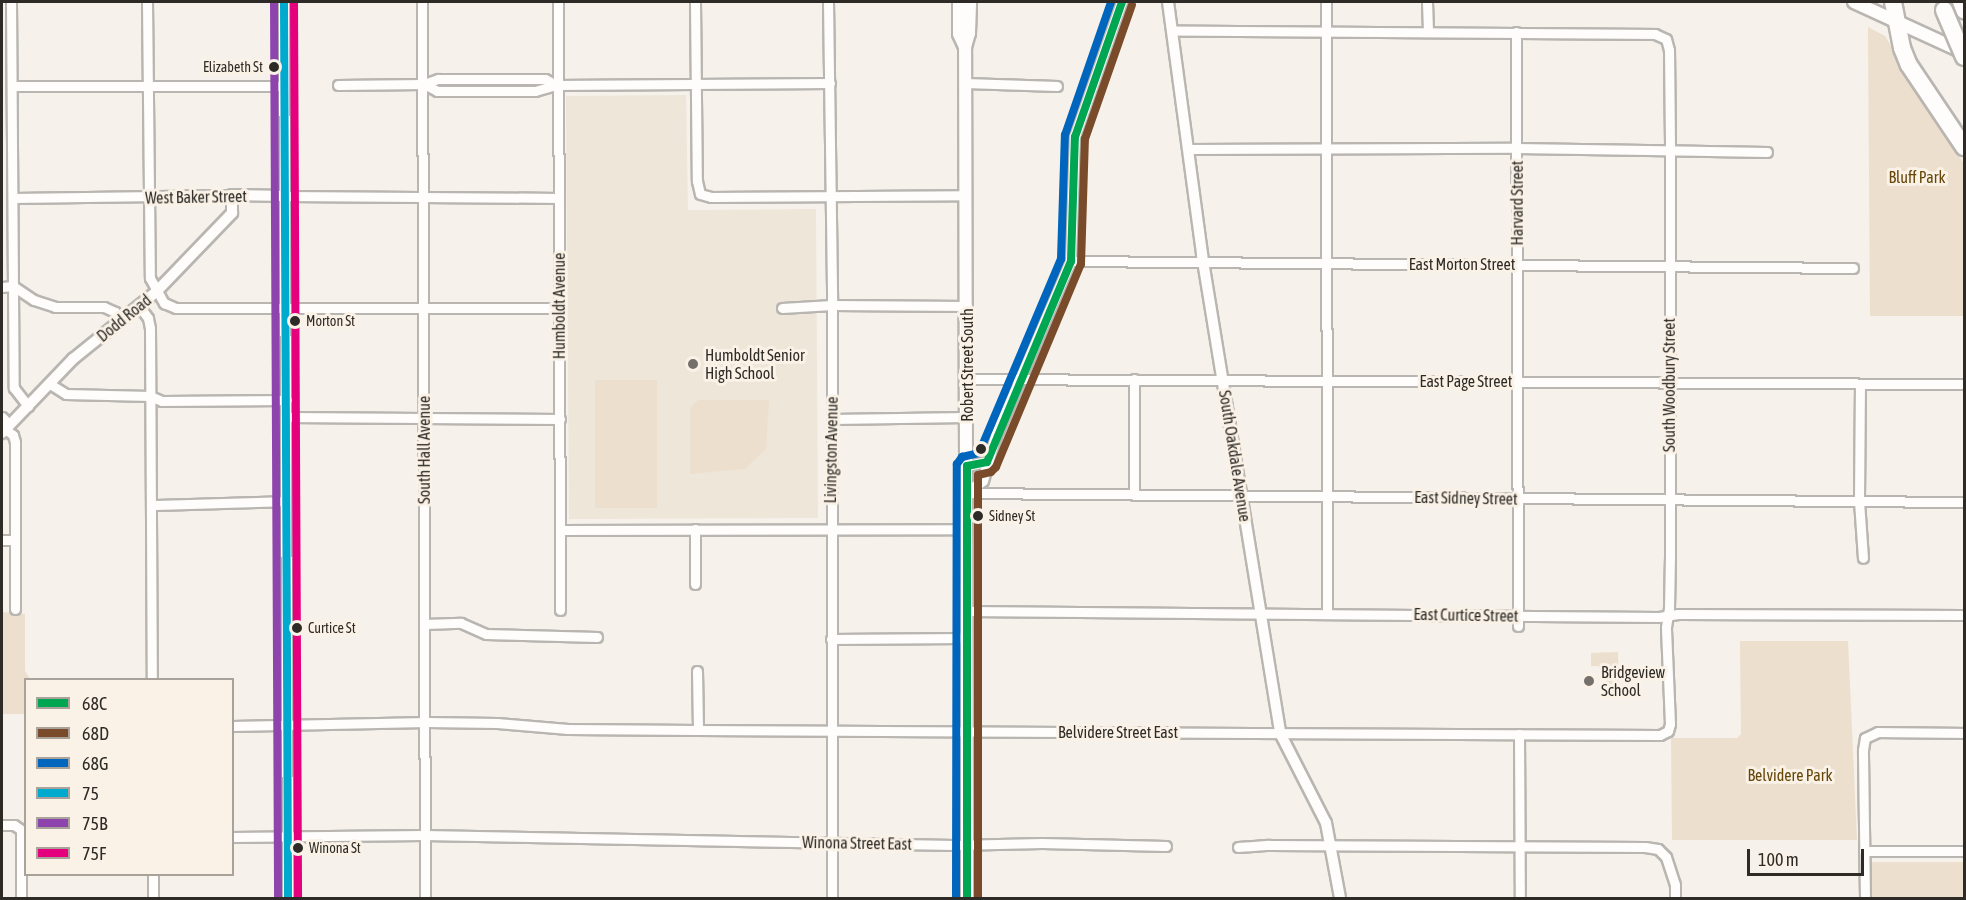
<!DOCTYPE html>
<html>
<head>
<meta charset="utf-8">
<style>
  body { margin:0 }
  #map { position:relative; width:1966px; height:900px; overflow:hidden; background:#f6f1eb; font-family:"Asap Condensed",sans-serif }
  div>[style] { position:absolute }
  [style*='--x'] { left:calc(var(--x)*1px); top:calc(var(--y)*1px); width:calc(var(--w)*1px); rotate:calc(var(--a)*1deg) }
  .built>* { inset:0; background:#efe6da }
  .green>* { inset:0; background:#ecdfcd; transform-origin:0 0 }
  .roads { filter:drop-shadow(2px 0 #b9b6b1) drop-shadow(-2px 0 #b9b6b1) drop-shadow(0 2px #b9b6b1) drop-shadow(0 -2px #b9b6b1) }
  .minor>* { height:9px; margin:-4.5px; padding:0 4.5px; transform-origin:4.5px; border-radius:4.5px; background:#fefdfc }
  .tertiary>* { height:10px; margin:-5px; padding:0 5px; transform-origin:5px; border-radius:5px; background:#fefdfc }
  .secondary>* { height:12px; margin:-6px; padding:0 6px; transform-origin:6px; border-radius:6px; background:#fefdfc }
  .motorway>* { height:16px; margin:-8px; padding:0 8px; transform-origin:8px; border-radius:8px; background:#fefdfc }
  .bridges { filter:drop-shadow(2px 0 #b9b6b1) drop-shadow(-2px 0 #b9b6b1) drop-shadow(0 2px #b9b6b1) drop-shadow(0 -2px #b9b6b1) }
  .motorway-bridge>* { height:16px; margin:-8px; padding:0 8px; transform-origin:8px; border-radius:8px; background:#fefdfc }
  .bus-1>* { height:8px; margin:-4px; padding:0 4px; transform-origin:4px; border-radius:4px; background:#00a651 }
  .bus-2>* { height:8px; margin:-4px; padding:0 4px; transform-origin:4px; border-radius:4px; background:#7a4b2a }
  .bus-3>* { height:8px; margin:-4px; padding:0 4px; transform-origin:4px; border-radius:4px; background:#0065bd }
  .bus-4>* { height:8px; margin:-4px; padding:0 4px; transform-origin:4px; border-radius:4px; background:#00a9ce }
  .bus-5>* { height:8px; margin:-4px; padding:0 4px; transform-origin:4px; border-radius:4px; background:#8e44ad }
  .bus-6>* { height:8px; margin:-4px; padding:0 4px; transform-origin:4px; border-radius:4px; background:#e5007d }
  .dots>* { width:16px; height:16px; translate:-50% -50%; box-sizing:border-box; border:3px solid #faf2e7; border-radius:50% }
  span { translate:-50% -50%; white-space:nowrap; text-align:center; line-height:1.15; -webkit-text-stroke:6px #faf2e7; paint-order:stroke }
  .bus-label { font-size:14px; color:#2e2b27 }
  .right { translate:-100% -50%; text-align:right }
  .left { translate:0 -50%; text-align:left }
  .park-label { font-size:16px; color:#654508 }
  .street-label { font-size:16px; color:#2e2b27 }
  .poi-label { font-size:16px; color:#2e2b27 }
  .frame { position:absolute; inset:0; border:3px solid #2e2b27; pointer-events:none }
  .legend { position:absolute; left:24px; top:678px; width:210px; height:198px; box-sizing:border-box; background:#faf2e7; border:2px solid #a8a29a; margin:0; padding:8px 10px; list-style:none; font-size:18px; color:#2e2b27 }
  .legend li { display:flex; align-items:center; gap:12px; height:30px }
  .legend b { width:30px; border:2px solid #a8a29a }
  .scale { position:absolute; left:1747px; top:849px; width:117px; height:27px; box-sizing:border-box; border:3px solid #2e2b27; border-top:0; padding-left:8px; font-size:18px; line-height:21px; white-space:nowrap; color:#2e2b27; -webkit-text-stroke:4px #faf2e7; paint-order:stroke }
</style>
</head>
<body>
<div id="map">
  <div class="built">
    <div style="clip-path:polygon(686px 95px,688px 210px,816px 209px,818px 518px,569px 519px,566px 96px)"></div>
  </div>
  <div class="green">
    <div style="clip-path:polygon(1868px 27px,1885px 36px,1964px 164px,1964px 316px,1870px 316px)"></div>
    <div style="left:595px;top:380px;width:62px;height:128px"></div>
    <div style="clip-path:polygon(698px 400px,769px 400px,766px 449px,745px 469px,690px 474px,690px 408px)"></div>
    <div style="clip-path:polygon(2px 612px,25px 614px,25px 671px,30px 679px,26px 680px,25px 714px,2px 714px)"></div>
    <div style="clip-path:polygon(1740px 641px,1848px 641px,1857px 840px,1672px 840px,1671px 738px,1737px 738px,1741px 734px)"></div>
    <div style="clip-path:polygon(1618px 652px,1619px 690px,1603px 690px,1603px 673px,1598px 666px,1591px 666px,1591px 653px)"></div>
    <div style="left:1871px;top:862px;width:93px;height:36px"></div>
  </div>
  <div class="roads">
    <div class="minor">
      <div style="--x:11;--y:2;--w:386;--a:89.6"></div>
      <div style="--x:14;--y:388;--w:23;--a:52"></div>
      <div style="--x:147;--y:2;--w:276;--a:89.4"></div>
      <div style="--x:150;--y:278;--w:29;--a:61"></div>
      <div style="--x:164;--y:303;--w:13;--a:23"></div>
      <div style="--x:176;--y:308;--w:383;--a:0"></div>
      <div style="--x:422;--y:2;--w:896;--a:89.81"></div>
      <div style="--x:558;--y:2;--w:608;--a:89.81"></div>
      <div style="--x:695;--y:2;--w:179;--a:89.4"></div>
      <div style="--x:697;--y:181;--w:13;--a:77"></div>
      <div style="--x:700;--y:194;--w:11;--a:15"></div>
      <div style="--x:711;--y:197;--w:255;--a:-0.4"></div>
      <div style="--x:828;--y:2;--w:298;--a:89.2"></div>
      <div style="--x:832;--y:300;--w:598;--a:90"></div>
      <div style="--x:1326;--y:2;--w:611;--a:89.91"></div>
      <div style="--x:1427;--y:2;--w:30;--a:88"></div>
      <div style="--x:1516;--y:32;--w:594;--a:89.81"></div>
      <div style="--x:965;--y:83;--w:92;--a:1.9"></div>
      <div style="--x:424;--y:84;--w:15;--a:28"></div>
      <div style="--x:437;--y:91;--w:98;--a:0"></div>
      <div style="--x:535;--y:91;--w:22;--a:-16"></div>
      <div style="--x:556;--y:85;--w:274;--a:-0.4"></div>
      <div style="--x:338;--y:85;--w:86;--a:-0.7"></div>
      <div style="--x:424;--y:84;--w:15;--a:-20"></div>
      <div style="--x:438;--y:79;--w:107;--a:0"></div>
      <div style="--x:545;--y:79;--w:13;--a:29"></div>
      <div style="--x:12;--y:86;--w:272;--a:0"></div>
      <div style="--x:1189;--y:149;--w:327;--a:-0.2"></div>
      <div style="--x:1516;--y:148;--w:251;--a:0.9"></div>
      <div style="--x:285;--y:196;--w:274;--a:0.4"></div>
      <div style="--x:13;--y:198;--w:219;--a:-0.8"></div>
      <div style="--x:1071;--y:261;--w:782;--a:0.51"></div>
      <div style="--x:2;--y:287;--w:11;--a:-5"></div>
      <div style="--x:13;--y:286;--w:25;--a:34"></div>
      <div style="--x:34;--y:300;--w:22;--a:18"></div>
      <div style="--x:55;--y:307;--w:49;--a:0"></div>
      <div style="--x:104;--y:307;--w:12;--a:24"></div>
      <div style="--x:115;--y:312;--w:10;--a:53"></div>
      <div style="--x:139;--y:306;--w:15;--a:53"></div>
      <div style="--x:148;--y:318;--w:10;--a:79"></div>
      <div style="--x:150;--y:328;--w:352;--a:89.7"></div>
      <div style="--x:782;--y:308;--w:50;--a:-3.4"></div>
      <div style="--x:832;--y:305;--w:135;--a:0.4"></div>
      <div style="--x:967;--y:379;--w:997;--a:0.29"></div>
      <div style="--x:1134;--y:379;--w:116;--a:90"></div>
      <div style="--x:50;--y:384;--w:19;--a:32"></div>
      <div style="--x:66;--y:394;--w:84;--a:1.4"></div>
      <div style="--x:150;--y:396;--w:13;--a:23"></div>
      <div style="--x:162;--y:401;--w:125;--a:-0.5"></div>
      <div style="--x:1860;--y:384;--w:117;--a:90.5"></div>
      <div style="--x:1859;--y:501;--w:57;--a:86"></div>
      <div style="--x:2;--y:417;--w:10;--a:45"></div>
      <div style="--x:287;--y:417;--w:273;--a:0.4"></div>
      <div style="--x:832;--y:419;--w:135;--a:-0.8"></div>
      <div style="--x:5;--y:429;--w:10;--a:37"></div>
      <div style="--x:13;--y:435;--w:7;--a:74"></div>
      <div style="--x:15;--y:442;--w:167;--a:90"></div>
      <div style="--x:967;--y:493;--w:997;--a:0.52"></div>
      <div style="--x:152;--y:505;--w:134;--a:-1.7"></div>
      <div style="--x:695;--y:529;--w:55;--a:90"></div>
      <div style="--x:560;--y:530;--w:407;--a:-0.1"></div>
      <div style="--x:2;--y:540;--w:13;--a:0"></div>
      <div style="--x:967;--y:611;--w:692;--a:0.5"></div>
      <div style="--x:1659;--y:617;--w:19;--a:-9"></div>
      <div style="--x:1678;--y:614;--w:286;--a:0.2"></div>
      <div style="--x:425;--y:624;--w:36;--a:-2"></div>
      <div style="--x:461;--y:623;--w:27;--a:24"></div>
      <div style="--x:486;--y:634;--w:111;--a:1.5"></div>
      <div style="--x:831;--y:639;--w:136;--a:-0.4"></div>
      <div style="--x:697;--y:671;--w:59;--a:89"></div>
      <div style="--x:232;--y:726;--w:195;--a:-1.2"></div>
      <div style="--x:427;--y:722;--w:70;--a:0.8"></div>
      <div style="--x:497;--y:723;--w:71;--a:4.8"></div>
      <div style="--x:568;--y:729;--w:130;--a:0.4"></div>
      <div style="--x:698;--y:730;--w:962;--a:0.3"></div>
      <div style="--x:1660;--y:735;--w:9;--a:-27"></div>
      <div style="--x:1668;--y:731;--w:7;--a:-74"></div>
      <div style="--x:1670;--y:724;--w:97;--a:-92.4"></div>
      <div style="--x:1666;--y:627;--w:19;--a:-81"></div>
      <div style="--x:1669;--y:608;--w:51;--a:-88.9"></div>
      <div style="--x:1670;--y:557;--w:413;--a:-90"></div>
      <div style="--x:1670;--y:144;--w:94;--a:-90.6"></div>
      <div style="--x:1669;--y:50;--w:11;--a:-105"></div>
      <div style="--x:1666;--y:39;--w:12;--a:-156"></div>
      <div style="--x:1655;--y:34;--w:482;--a:-179.6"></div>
      <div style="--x:1519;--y:734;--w:164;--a:89.7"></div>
      <div style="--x:2;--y:825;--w:12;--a:0"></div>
      <div style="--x:14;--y:825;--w:14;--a:34"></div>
      <div style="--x:232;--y:837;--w:192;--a:-0.6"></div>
      <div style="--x:424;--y:835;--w:530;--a:1.08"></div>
      <div style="--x:954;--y:845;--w:88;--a:-1.3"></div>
      <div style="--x:1042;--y:843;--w:124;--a:1.4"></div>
      <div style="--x:1238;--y:847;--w:31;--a:-4"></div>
      <div style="--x:1269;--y:845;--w:376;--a:0.3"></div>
      <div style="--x:1645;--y:847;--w:13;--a:9"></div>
      <div style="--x:1658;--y:849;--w:11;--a:45"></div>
      <div style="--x:1666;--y:857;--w:29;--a:72"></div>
      <div style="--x:1675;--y:885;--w:13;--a:90"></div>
      <div style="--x:1864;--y:851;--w:100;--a:0"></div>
      <div style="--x:153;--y:874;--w:24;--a:90"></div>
      <div style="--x:21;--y:898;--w:67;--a:-90"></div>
      <div style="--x:1865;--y:898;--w:148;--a:-90.8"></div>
      <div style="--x:1863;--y:750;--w:12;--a:-81"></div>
      <div style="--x:1865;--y:738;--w:14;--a:-25"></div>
      <div style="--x:1878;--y:732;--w:86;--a:0.7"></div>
    </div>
    <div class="tertiary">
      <div style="--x:284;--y:2;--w:896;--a:89.74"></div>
      <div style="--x:1168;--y:2;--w:255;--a:82.3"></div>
      <div style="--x:1202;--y:255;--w:484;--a:80.7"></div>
      <div style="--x:1280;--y:733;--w:101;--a:62.9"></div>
      <div style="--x:1326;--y:823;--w:76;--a:79.4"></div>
      <div style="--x:2;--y:433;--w:103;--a:-46.2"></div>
      <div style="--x:73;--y:359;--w:107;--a:-38.9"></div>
      <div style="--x:156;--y:292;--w:110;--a:-46.1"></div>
      <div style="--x:232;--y:213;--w:18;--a:-90"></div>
      <div style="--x:232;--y:195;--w:53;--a:1.1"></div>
      <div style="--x:967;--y:466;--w:20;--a:-11"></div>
      <div style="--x:967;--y:493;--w:20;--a:-37"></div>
      <div style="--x:983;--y:481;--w:47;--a:-73.9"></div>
      <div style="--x:996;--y:436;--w:190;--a:-66.8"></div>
      <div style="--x:1071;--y:261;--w:124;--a:-88.2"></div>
      <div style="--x:1075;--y:137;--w:143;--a:-70.8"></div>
    </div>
    <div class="secondary">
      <div style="--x:959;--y:2;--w:32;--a:90"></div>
      <div style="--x:959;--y:34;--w:14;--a:65"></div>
      <div style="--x:1854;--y:2;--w:120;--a:24.6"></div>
      <div style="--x:967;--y:898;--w:851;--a:-90.13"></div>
      <div style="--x:965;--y:47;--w:15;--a:-74"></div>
      <div style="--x:969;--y:33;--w:31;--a:-88"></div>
    </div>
    <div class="motorway">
      <div style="--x:1893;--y:2;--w:47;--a:78.9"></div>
      <div style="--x:1902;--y:48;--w:18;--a:68"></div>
      <div style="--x:1909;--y:65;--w:99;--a:56.1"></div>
      <div style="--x:1961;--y:2;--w:9;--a:69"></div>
    </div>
  </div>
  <div class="bridges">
    <div class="motorway-bridge">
      <div style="--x:1944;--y:10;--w:51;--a:66.9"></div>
    </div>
  </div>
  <div class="bus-1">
    <div style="--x:967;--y:898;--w:432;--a:-90"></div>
    <div style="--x:967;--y:466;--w:20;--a:-11"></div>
    <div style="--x:987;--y:462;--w:218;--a:-67.3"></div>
    <div style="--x:1071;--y:261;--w:124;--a:-88.2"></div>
    <div style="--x:1075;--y:137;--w:143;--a:-70.8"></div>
  </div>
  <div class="bus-2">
    <div style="--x:978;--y:898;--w:423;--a:-90"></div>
    <div style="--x:978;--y:475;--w:13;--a:-13"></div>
    <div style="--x:991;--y:472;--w:7;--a:-45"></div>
    <div style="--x:996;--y:467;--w:220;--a:-67.3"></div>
    <div style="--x:1081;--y:264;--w:125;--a:-88.2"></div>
    <div style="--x:1085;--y:139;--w:142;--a:-70.7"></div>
  </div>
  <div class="bus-3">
    <div style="--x:956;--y:898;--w:434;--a:-89.9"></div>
    <div style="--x:957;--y:464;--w:9;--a:-54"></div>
    <div style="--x:962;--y:457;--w:17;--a:-13"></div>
    <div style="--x:979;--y:453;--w:211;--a:-67.1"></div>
    <div style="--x:1061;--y:259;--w:124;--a:-88.2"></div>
    <div style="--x:1065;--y:135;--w:141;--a:-70.9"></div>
  </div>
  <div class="bus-4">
    <div style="--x:284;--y:2;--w:896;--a:89.74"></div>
  </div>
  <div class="bus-5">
    <div style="--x:274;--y:2;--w:896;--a:89.74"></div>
  </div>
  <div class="bus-6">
    <div style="--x:294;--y:2;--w:896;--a:89.74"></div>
  </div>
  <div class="dots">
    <div style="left:274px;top:67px;background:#2e2b27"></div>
    <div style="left:295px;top:321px;background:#2e2b27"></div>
    <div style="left:693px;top:364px;background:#74706c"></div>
    <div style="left:981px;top:449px;background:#2e2b27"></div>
    <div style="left:978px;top:516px;background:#2e2b27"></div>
    <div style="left:297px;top:628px;background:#2e2b27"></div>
    <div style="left:1589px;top:681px;background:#74706c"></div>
    <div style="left:298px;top:848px;background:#2e2b27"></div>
  </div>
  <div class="bus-label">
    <span class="right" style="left:263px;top:67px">Elizabeth St</span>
    <span class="left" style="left:306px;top:321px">Morton St</span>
    <span class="left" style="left:989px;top:516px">Sidney St</span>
    <span class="left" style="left:308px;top:628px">Curtice St</span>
    <span class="left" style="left:309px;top:848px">Winona St</span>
  </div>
  <div class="park-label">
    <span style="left:1917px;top:177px">Bluff Park</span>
    <span style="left:1790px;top:775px">Belvidere Park</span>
  </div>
  <div class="street-label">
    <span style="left:196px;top:197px;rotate:-1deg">West Baker Street</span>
    <span style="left:1517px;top:203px;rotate:-90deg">Harvard Street</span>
    <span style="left:1462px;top:264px">East Morton Street</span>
    <span style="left:559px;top:306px;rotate:-90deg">Humboldt Avenue</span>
    <span style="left:124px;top:318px;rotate:-39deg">Dodd Road</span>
    <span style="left:967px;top:365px;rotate:-90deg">Robert Street South</span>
    <span style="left:1466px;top:381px">East Page Street</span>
    <span style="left:1669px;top:385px;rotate:-90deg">South Woodbury Street</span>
    <span style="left:424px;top:450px;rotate:-90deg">South Hall Avenue</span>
    <span style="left:831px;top:450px;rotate:-89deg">Livingston Avenue</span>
    <span style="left:1235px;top:456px;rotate:81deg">South Oakdale Avenue</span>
    <span style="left:1466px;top:498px;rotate:1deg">East Sidney Street</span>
    <span style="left:1466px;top:615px;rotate:1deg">East Curtice Street</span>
    <span style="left:1118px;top:732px">Belvidere Street East</span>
    <span style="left:857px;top:843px;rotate:1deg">Winona Street East</span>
  </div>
  <div class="poi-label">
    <span class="left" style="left:705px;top:364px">Humboldt Senior<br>High School</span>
    <span class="left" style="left:1601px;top:681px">Bridgeview<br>School</span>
  </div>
  <div class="frame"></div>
  <ul class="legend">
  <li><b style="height:8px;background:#00a651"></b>68C</li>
  <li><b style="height:8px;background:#7a4b2a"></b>68D</li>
  <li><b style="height:8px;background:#0065bd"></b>68G</li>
  <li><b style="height:8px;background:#00a9ce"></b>75</li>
  <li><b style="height:8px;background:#8e44ad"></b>75B</li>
  <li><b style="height:8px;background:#e5007d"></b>75F</li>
  </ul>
  <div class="scale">100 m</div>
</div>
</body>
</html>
